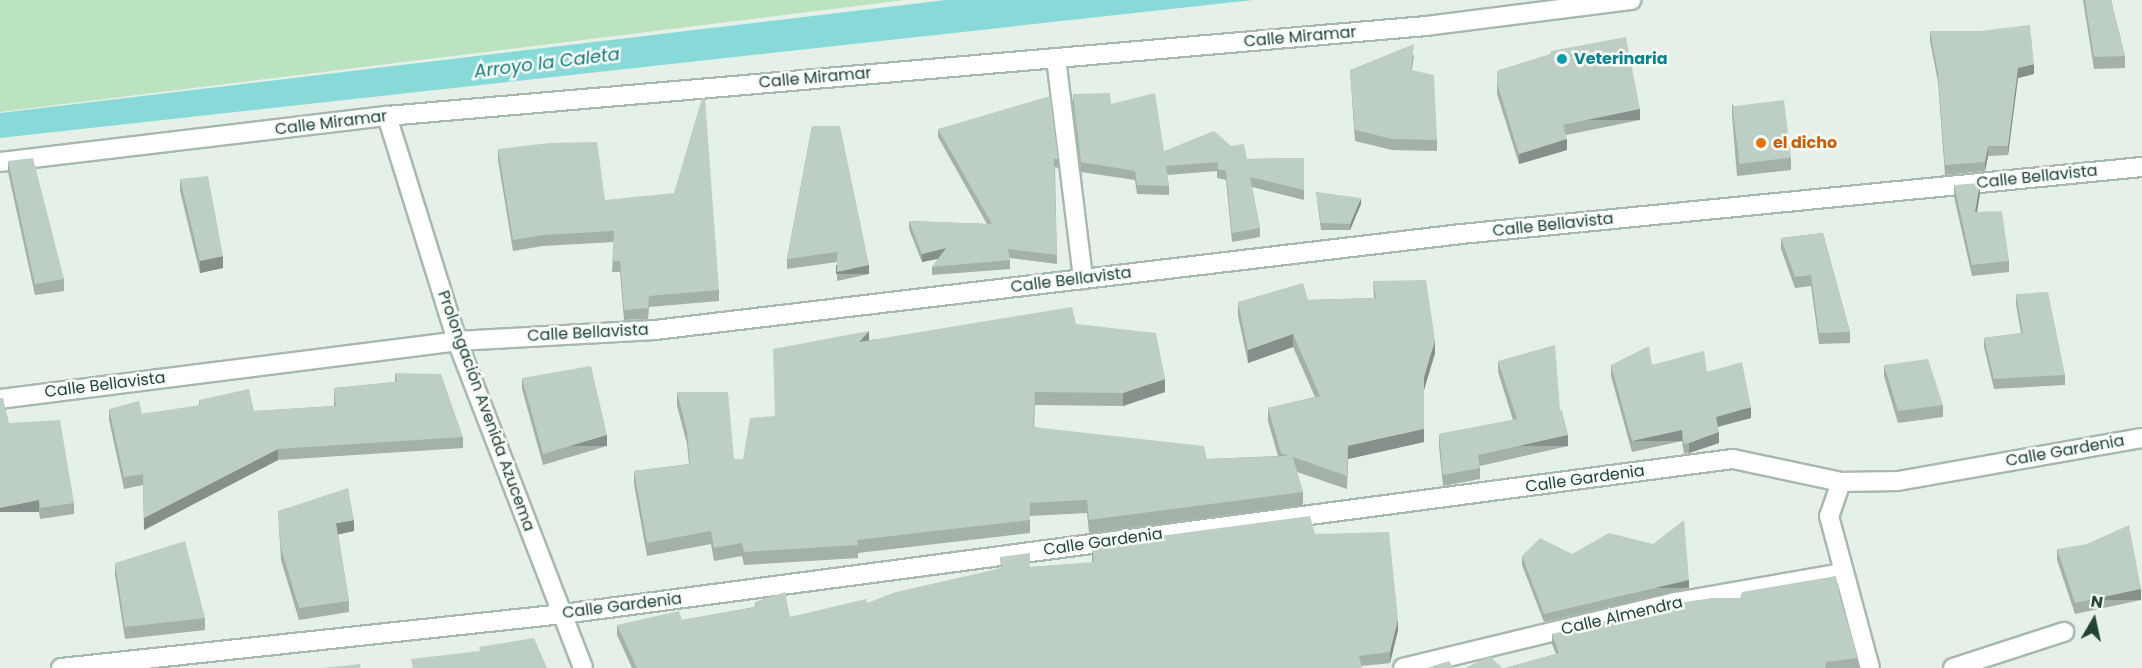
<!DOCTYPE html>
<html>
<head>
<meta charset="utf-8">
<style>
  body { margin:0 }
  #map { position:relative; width:2142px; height:668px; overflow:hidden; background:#e5f0e9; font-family:Poppins,sans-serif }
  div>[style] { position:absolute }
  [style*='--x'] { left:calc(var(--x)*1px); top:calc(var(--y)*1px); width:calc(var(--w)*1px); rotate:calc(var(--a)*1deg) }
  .green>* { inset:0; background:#bce3c0 }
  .water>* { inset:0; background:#88dad8 }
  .roads { filter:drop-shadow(2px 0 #a7b9af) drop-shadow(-2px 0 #a7b9af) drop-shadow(0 2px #a7b9af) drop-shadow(0 -2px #a7b9af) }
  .minor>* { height:18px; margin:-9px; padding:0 9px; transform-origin:9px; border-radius:9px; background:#fff }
  .tertiary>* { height:18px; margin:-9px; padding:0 9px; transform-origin:9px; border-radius:9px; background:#fff }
  .wall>* { inset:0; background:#a3b1a9 }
  .shaded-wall>* { inset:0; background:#849089; transform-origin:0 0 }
  .building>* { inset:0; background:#bdcec4; transform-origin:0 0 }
  .dots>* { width:16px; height:16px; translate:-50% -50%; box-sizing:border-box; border:3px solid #f7fbf8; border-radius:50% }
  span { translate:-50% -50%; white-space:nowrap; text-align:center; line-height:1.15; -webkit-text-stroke:5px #f7fbf8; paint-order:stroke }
  .street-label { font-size:16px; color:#224435 }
  .culture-label { font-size:16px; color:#0d838f; font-weight:700 }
  .left { translate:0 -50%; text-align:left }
  .food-label { font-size:16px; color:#c56008; font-weight:700 }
  .water-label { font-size:18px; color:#147c7c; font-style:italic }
  .north { position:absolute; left:2064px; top:590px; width:60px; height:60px; -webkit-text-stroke:4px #f7fbf8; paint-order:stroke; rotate:9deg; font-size:16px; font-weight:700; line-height:24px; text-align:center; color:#224435 }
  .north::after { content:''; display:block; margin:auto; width:21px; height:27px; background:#224435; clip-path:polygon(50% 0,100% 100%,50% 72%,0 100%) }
</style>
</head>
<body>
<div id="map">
  <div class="green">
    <div style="clip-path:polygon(0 0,905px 0,0 112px)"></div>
  </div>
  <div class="water">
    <div style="clip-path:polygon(946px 0,1253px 0,0 138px,0 113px)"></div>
  </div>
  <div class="roads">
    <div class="minor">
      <div style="--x:1056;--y:58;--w:223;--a:83"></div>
      <div style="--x:387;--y:116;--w:236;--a:72.7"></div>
      <div style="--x:0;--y:162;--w:390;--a:-6.8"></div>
      <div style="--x:387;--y:116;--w:1043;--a:-4.95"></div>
      <div style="--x:1426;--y:26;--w:207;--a:-7.2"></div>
      <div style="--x:0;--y:399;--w:461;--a:-7.2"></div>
      <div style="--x:457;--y:341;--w:198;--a:-3.2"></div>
      <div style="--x:655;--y:330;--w:812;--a:-6.79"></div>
      <div style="--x:1461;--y:234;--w:684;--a:-5.62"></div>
      <div style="--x:1841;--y:482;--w:36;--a:109"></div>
      <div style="--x:1829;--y:516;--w:157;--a:74.9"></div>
      <div style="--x:61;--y:668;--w:505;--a:-6.14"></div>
      <div style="--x:563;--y:614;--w:1180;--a:-7.55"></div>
      <div style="--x:1733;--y:459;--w:110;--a:12"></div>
      <div style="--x:1841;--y:482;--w:57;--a:-1"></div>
      <div style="--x:1898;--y:481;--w:248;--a:-10"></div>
      <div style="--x:1403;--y:668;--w:281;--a:-13.6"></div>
      <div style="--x:1676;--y:602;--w:169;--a:-9.9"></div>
      <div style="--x:1953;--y:668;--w:117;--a:-18"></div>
    </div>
    <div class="tertiary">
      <div style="--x:457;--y:341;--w:350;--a:68.9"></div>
    </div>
  </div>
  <div class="wall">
    <div style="clip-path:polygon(2083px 0,2111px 0,2125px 56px,2125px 68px,2094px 69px)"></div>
    <div style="clip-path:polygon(1930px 31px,1980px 31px,2034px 74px,2018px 78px,2008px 155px,1988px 156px,1985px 171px,1945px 175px,1938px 82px,1930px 41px)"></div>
    <div style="clip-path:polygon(1551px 51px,1640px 120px,1566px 135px,1567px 150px,1519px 164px,1497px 94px,1497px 71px,1551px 54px)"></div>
    <div style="clip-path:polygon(1414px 55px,1412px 70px,1437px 140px,1437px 151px,1392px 150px,1355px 141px,1350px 70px)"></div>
    <div style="clip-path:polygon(1073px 94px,1111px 104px,1164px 151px,1247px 159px,1304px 158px,1304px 200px,1252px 187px,1260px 228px,1260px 237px,1232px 242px,1226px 180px,1217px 178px,1217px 171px,1167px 175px,1169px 186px,1169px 195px,1137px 194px,1135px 180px,1081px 172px,1073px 104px)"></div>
    <div style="clip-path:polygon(1732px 104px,1791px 158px,1791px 170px,1737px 176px,1732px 115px)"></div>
    <div style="clip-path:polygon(812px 126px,869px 274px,837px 281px,837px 262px,787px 269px,787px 259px)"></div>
    <div style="clip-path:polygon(938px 129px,1058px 159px,1058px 168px,1055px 167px,1057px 264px,1010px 258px,1010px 269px,932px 275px,932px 267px,938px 259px,922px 262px,909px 229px,909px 221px,987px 224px,938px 137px)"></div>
    <div style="clip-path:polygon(498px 149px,605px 200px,719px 290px,719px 301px,649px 307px,648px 319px,624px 320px,620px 272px,612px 272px,614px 242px,543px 246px,513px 251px,498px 160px)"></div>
    <div style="clip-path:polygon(8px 161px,64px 279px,64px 291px,35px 295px,8px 172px)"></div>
    <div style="clip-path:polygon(180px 179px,223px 268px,200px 273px,180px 191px)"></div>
    <div style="clip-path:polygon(1954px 185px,1980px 194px,1977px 212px,2009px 261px,2009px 272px,1972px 276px,1954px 197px)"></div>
    <div style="clip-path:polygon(1316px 192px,1361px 204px,1350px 230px,1321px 230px)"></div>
    <div style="clip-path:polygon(1823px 233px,1850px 332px,1850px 343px,1819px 344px,1811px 286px,1795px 288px,1781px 249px,1781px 238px)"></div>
    <div style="clip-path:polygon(1373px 281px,1435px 353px,1424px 390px,1424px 442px,1348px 459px,1347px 489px,1297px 472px,1303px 492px,1303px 505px,1089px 533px,1087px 513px,1030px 516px,1030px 533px,858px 553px,858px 558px,744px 565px,742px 556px,714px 561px,711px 544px,647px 556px,634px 484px,634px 471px,689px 464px,687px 444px,677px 406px,677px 392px,734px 459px,743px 459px,869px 340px,1076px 324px,1165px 392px,1123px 406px,1035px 405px,1034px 427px,1207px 459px,1278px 456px,1268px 421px,1268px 408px,1315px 397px,1293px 347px,1248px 363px,1238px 316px,1238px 302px,1374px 298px)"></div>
    <div style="clip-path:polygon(2016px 294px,2065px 375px,2065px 385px,1994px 389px,1984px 347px,1984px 338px,2021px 333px,2016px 304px)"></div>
    <div style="clip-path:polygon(1498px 361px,1560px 410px,1568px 446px,1480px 466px,1480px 479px,1443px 486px,1439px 446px,1439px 434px,1513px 420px,1498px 372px)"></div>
    <div style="clip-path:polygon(1611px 365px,1652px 365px,1707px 372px,1751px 418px,1718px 427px,1719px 443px,1689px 453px,1684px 454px,1682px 441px,1632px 452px,1611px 376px)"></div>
    <div style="clip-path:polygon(1884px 365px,1943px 405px,1943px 417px,1898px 423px,1884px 376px)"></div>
    <div style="clip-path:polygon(395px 373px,463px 437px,463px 448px,278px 460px,144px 530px,143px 485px,124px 489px,109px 420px,109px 409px,142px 414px,199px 406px,199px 400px,254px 411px,334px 406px,334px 388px,395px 382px)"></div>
    <div style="clip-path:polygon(522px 378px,607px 446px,543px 465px,522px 389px)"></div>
    <div style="clip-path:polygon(9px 423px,74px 503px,74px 514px,40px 519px,39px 512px)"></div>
    <div style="clip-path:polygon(278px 511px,354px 531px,338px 534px,349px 601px,349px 612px,299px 620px,281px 560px)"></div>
    <div style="clip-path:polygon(1315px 534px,1398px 630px,1390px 663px,1361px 666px,1362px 668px,632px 668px,617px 635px,617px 625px,682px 620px,755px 607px,755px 602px,790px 617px,867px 603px,1001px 568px,1000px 557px,1030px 567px,1092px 563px,1092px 545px)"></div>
    <div style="clip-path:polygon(2057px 549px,2141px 600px,2075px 614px,2057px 560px)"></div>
    <div style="clip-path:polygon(1572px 554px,1689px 588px,1544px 622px,1522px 565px,1522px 556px)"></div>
    <div style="clip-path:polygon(115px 563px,205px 618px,205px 630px,125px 639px,115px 575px)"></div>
    <div style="clip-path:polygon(1840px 598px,1858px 658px,1858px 668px,1505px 668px,1556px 654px,1552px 644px,1552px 634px)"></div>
  </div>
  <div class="shaded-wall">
    <div style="clip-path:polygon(2034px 64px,2034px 74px,2018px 78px,2008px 155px,2008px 146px,2018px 68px)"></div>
    <div style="left:1640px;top:109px;width:11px;height:79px;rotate:90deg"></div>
    <div style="clip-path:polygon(1567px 139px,1567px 150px,1519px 164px,1519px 154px)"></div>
    <div style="clip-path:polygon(1988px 146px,1988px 156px,1985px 171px,1985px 162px)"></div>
    <div style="clip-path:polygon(1980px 183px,1980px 194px,1975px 223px,1975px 212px)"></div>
    <div style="clip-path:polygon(1361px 198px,1361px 204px,1350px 230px,1350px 224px)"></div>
    <div style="clip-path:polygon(946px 248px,946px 257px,922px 262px,922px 254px)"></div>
    <div style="clip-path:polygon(223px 256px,223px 268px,200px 273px,200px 261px)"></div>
    <div style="left:869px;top:265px;width:9px;height:33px;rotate:90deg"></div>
    <div style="clip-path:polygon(869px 331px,869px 344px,859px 342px)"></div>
    <div style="clip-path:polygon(1293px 334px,1293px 347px,1248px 363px,1248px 350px)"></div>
    <div style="clip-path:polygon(1435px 340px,1435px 353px,1424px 390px,1424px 442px,1348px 459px,1347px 489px,1348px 446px,1424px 377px)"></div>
    <div style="clip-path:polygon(1165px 379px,1165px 392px,1123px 406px,1123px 393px)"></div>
    <div style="clip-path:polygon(1751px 407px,1751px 418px,1716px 427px,1716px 417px)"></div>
    <div style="left:1682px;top:430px;width:11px;height:51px;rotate:90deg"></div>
    <div style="clip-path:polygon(1719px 432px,1719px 443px,1689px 453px,1689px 443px)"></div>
    <div style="left:607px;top:435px;width:11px;height:67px;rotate:90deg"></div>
    <div style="left:1568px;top:435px;width:11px;height:92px;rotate:90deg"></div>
    <div style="clip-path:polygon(278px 449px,278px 460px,144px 530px,144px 518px)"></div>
    <div style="left:39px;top:500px;width:12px;height:40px;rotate:90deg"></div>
    <div style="clip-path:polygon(354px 520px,354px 531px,336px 535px,336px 523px)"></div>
    <div style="left:1689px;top:580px;width:8px;height:149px;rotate:90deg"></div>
    <div style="left:2141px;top:589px;width:11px;height:67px;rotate:90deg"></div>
    <div style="clip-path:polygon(1398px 619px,1398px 630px,1390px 663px,1390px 652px)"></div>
  </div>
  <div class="building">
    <div style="clip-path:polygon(2085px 0,2111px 0,2125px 56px,2094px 57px)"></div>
    <div style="clip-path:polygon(2030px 25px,2034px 64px,2018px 68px,2008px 146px,1988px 146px,1985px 162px,1945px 165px,1938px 73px,1930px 31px,1980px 31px)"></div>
    <div style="clip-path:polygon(1626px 37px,1640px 109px,1563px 125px,1567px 139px,1519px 154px,1497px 83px,1497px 71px,1552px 54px,1551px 51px)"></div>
    <div style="clip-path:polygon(1414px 44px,1411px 70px,1434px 75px,1437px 140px,1392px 139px,1355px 130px,1350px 70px)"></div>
    <div style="clip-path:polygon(1110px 93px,1111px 104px,1155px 93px,1164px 151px,1214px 131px,1231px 146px,1244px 144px,1247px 159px,1304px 158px,1304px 190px,1250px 177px,1260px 228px,1232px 233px,1226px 171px,1217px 169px,1218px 162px,1166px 166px,1169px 186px,1137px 185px,1135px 171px,1081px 162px,1073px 94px)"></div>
    <div style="clip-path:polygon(1050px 96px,1058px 159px,1054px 159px,1057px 255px,1008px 249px,1010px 260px,932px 267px,946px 248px,922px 254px,909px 221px,992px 224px,938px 129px)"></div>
    <div style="clip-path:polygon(702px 98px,705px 98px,719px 290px,649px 296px,648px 308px,624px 310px,620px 261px,612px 261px,614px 231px,543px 235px,513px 240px,498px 149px,549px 143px,597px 142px,605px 200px,674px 193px)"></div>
    <div style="left:1784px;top:100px;width:58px;height:52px;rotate:83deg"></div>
    <div style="clip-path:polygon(812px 126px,840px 126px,869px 265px,837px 272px,837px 252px,787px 259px)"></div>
    <div style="clip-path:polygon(33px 158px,64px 279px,35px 284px,8px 161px)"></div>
    <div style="clip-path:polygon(208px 176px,223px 256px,200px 261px,180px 179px)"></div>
    <div style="clip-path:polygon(1980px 183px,1975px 212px,2002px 211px,2009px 261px,1972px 265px,1954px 185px)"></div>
    <div style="clip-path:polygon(1316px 192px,1361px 198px,1350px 224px,1321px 223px)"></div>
    <div style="clip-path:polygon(1823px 233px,1850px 332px,1819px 333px,1811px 275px,1795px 277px,1781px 238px)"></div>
    <div style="clip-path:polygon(1426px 280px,1435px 340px,1424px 377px,1424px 429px,1348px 446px,1347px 476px,1293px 457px,1303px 492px,1089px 520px,1087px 500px,1030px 503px,1030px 520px,857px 540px,858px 545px,744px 552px,742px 543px,714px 548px,711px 531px,647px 543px,634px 471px,690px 464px,687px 431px,677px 392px,728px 392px,734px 459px,743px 459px,750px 418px,775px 416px,773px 349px,869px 331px,859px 342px,1072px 307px,1076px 324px,1156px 333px,1165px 379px,1123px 393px,1035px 392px,1033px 427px,1204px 446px,1207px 459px,1288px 456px,1281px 453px,1268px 408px,1320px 396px,1293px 334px,1248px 350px,1238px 302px,1303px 283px,1308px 300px,1376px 298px,1373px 281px)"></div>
    <div style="clip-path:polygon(2048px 292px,2065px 375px,1994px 379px,1984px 338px,2023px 333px,2016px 294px)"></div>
    <div style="clip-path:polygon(1555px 345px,1560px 410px,1562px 410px,1568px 435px,1478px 455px,1480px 468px,1443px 475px,1439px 434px,1517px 419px,1498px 361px)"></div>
    <div style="clip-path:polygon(1649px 346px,1652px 365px,1704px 351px,1707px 372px,1742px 362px,1751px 407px,1716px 417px,1719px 432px,1689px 443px,1684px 444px,1682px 430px,1632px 441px,1611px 365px)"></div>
    <div style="clip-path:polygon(1928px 359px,1943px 405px,1898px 411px,1884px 365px)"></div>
    <div style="clip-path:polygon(591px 366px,607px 435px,543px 454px,522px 378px)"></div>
    <div style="clip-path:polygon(395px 373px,441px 374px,463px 437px,278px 449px,144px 518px,143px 474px,124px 477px,109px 409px,139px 401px,142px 414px,200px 405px,199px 400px,249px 389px,254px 411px,336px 406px,334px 388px,397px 382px)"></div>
    <div style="clip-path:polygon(0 398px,3px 398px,9px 423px,60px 420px,74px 503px,40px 508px,39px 500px,0 508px)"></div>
    <div style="clip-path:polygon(348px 488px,354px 520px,336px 523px,349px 601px,299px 608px,281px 548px,278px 511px)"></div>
    <div style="clip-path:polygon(1310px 516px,1315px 534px,1389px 532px,1398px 619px,1390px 652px,1359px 656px,1362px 668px,637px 668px,617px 625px,679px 611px,682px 620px,756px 607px,755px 602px,785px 592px,790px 617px,866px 599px,867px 603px,896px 592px,1002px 568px,1000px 557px,1030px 553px,1030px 567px,1094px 562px,1092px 545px)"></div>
    <div style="clip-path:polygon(1684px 520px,1689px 580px,1544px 614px,1522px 556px,1540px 538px,1572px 554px,1609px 533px,1653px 544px)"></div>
    <div style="clip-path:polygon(2129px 525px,2141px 589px,2075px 603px,2057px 549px,2087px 544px)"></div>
    <div style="clip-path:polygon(185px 541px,205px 618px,125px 627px,115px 563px)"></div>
    <div style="clip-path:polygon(1836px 576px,1840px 598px,1858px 658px,1826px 662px,1825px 668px,1505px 668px,1559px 653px,1552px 634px,1678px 603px,1712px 598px,1740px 598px,1742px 592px)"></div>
    <div style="clip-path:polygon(534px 638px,547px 668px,413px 668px,411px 659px,480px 651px,479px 647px)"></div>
    <div style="clip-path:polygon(1490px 656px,1502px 668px,1465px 668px)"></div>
    <div style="clip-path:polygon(1449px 661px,1454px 668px,1427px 668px)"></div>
    <div style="clip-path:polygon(360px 664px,361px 668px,322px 668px)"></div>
  </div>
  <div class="dots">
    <div style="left:1562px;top:59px;background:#0f9aa8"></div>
    <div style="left:1761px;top:143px;background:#e8710a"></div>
  </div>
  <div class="street-label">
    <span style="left:1300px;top:37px;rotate:-5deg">Calle Miramar</span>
    <span style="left:815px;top:78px;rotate:-5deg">Calle Miramar</span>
    <span style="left:331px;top:123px;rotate:-7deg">Calle Miramar</span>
    <span style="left:2037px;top:177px;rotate:-6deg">Calle Bellavista</span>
    <span style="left:1553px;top:225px;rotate:-6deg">Calle Bellavista</span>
    <span style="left:1071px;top:280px;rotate:-7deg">Calle Bellavista</span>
    <span style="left:588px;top:333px;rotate:-3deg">Calle Bellavista</span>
    <span style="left:105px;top:385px;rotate:-7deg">Calle Bellavista</span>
    <span style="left:486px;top:411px;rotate:70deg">Prolongación Avenida Azucema</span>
    <span style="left:2065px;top:451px;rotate:-10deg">Calle Gardenia</span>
    <span style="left:1585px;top:479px;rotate:-8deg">Calle Gardenia</span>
    <span style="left:1103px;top:542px;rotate:-8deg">Calle Gardenia</span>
    <span style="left:622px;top:606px;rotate:-7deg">Calle Gardenia</span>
    <span style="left:1622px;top:616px;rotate:-13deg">Calle Almendra</span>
  </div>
  <div class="culture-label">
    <span class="left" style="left:1574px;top:59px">Veterinaria</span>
  </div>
  <div class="food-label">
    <span class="left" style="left:1773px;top:143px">el dicho</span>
  </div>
  <div class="water-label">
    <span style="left:547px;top:63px;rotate:-7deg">Arroyo la Caleta</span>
  </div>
  <div class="north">N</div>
</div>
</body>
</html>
